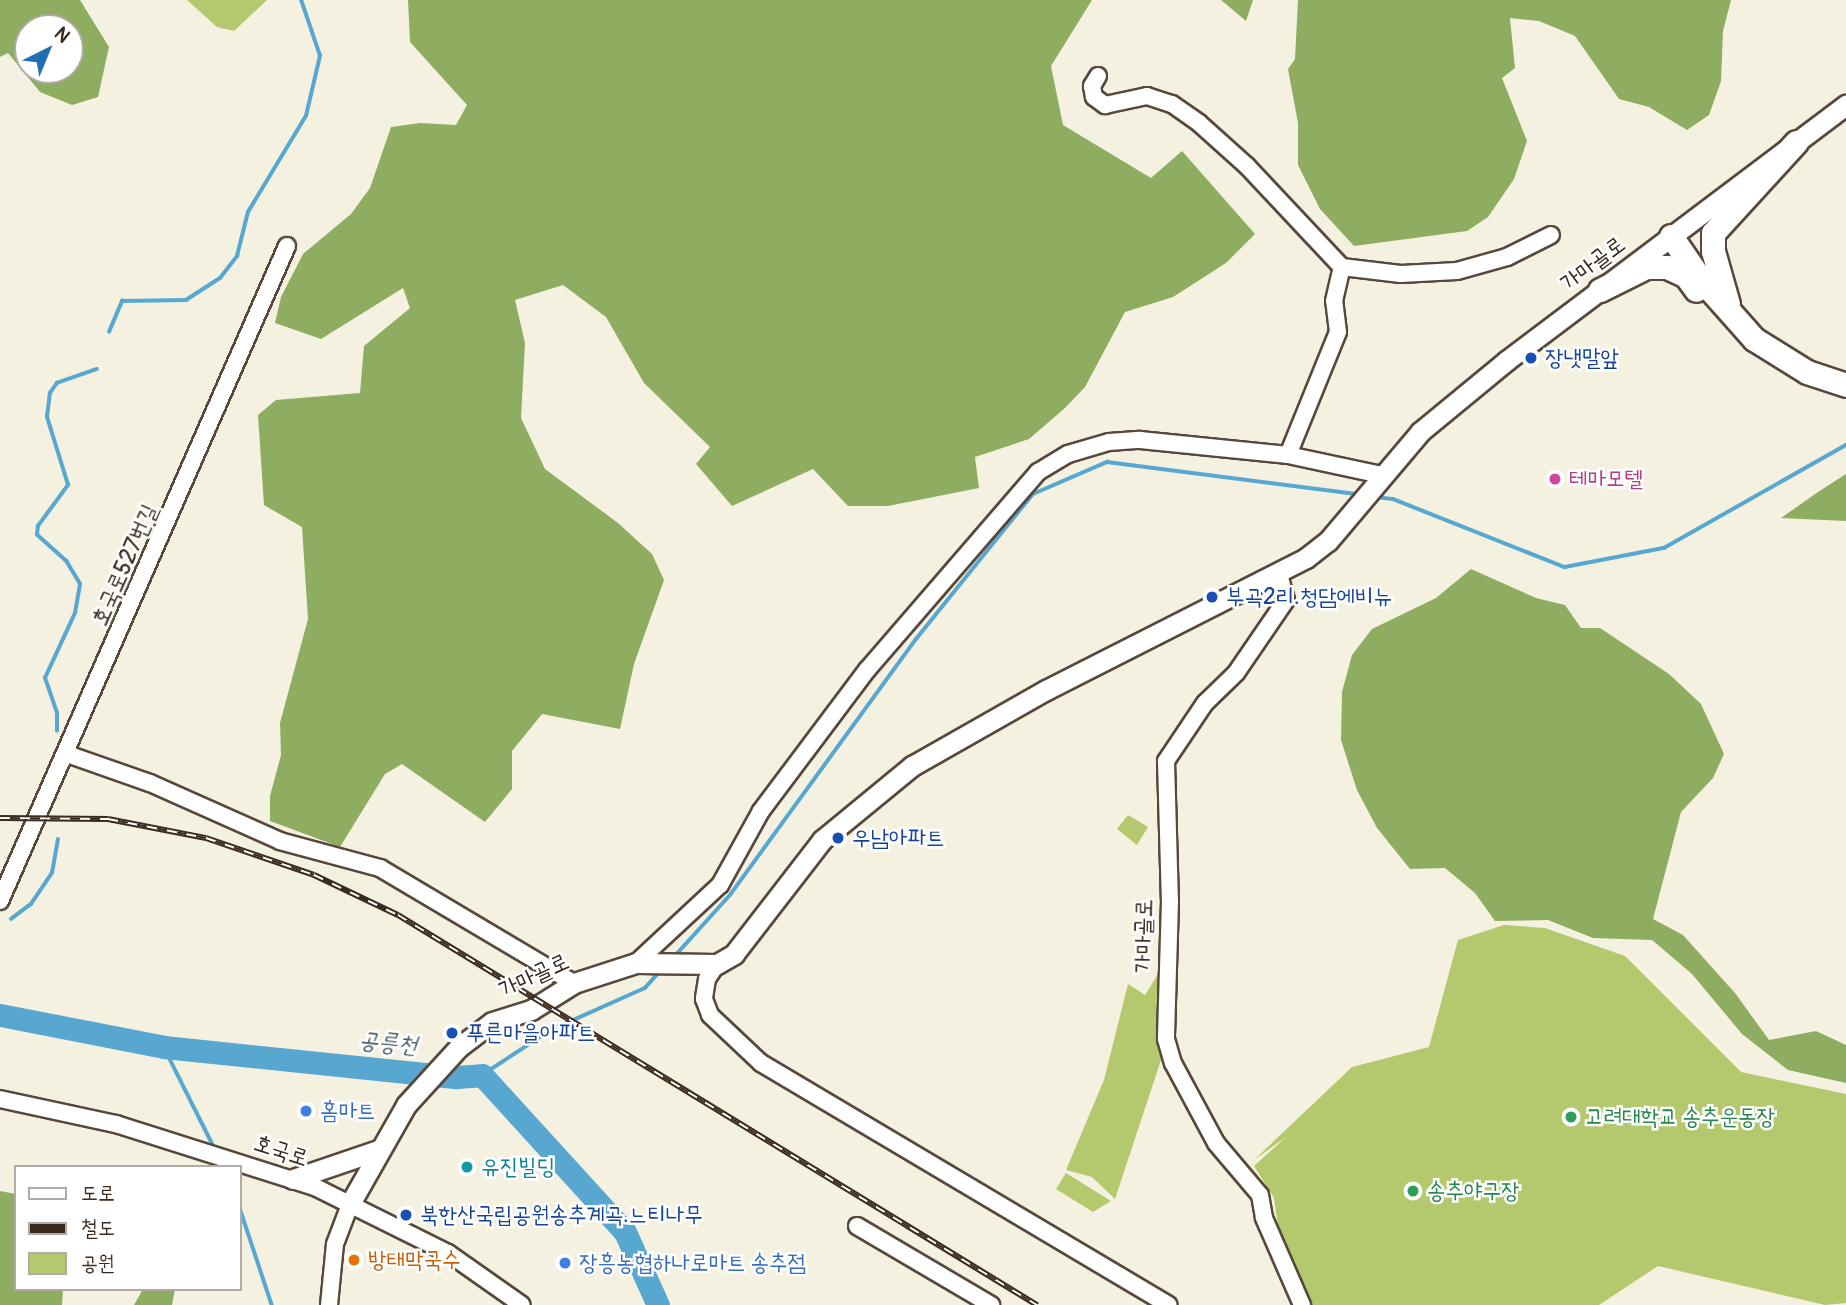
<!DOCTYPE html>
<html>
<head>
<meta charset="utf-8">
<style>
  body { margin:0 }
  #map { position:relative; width:1846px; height:1305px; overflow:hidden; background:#f4f1e0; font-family:Pangolin,"Poor Story",sans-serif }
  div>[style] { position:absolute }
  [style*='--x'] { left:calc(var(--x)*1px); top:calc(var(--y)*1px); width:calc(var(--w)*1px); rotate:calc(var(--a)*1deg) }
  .green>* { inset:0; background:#b4c96d }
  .forest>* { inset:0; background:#8fad60 }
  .stream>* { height:3.5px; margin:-1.75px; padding:0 1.75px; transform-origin:1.75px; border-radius:1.75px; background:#57a7d1 }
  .river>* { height:23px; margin:-11.5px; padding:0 11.5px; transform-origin:11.5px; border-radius:11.5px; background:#57a7d1 }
  .roads { filter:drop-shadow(2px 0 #57483b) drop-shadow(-2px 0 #57483b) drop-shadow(0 2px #57483b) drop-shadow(0 -2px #57483b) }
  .minor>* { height:16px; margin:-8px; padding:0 8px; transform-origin:8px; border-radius:8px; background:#fff }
  .major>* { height:19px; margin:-9.5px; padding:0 9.5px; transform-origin:9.5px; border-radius:9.5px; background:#fff }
  .highway>* { height:23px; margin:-11.5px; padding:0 11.5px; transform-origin:11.5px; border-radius:11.5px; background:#fff }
  .rail>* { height:6px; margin-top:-3px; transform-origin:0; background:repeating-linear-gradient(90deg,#fff 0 10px,#3b2a1e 0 20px); box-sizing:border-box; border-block:2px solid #3b2a1e }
  .dots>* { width:19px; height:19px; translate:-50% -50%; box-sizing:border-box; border:4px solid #fff; border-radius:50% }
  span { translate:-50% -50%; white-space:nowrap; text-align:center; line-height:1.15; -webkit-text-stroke:5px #fff; paint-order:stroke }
  .street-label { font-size:23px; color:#3b2a1e }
  .transit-label { font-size:23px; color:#164399 }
  .left { translate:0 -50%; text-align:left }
  .hotel-label { font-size:23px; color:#b23c85 }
  .shop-label { font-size:23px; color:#366cbe }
  .leisure-label { font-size:23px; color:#27864d }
  .culture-label { font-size:23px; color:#0d838f }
  .food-label { font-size:23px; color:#c56008 }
  .water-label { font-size:24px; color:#465c66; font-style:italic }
  .legend { position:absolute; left:14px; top:1165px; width:228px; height:126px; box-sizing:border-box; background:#fff; border:2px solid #b1aaa5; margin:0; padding:9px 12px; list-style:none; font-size:21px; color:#3b2a1e }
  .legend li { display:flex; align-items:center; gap:14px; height:35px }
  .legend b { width:35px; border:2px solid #b1aaa5 }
  .north { position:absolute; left:14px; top:14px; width:70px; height:70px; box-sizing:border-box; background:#fff; border:2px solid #b1aaa5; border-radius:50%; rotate:43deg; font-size:19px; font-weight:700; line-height:28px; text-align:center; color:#3b2a1e }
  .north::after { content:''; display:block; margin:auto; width:24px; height:32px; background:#1f6fb2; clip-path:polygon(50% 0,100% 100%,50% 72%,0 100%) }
</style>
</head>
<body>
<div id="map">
  <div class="green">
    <div style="clip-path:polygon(187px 0,267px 0,234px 31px,217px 27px)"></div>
    <div style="clip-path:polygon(1128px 815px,1148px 827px,1137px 845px,1117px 829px)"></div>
    <div style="clip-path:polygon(1504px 925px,1545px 928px,1625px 956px,1741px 1072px,1846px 1094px,1846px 1303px,1825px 1305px,1658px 1266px,1599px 1305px,1308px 1305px,1279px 1234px,1274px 1198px,1254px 1166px,1286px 1137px,1254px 1160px,1352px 1067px,1429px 1047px,1458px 940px)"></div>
    <div style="clip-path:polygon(1160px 971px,1162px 1057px,1115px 1199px,1092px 1177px,1066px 1170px,1104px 1080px,1128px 984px,1145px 995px)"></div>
    <div style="clip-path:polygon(1066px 1173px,1111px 1201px,1093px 1212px,1056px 1189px)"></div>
  </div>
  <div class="forest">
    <div style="clip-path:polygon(evenodd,0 0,80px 0,109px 47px,98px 97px,72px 105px,40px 92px,8px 53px,0 57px,0 0,28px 28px,70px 28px,70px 70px,28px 70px,28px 28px)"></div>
    <div style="clip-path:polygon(408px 0,1092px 0,1051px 66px,1063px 125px,1151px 178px,1182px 151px,1255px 234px,1226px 263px,1173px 297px,1125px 312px,1085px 387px,1065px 408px,1029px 439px,975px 457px,979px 488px,888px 506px,848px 506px,813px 469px,732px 506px,696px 464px,710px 447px,644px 383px,606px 317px,563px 285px,515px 300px,525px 343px,521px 418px,545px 469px,618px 523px,652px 554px,664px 580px,634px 664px,620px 729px,542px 714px,512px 751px,512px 789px,485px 822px,402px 764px,385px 774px,340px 847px,270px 821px,270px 796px,281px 755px,280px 723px,308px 619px,302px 527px,264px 505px,258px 415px,276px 400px,360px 393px,364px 346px,410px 308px,403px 288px,321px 339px,275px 323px,281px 297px,303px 254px,351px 214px,370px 188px,391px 127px,420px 123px,456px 125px,467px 105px,410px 42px)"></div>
    <div style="clip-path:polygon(1221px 0,1253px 0,1246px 21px)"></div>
    <div style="clip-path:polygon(1298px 0,1731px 0,1723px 31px,1721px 81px,1709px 115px,1687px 130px,1649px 107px,1619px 99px,1575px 36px,1539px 21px,1510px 18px,1515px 68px,1502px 78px,1527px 141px,1514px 179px,1488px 217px,1467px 231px,1354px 246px,1320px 209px,1298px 165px,1298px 123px,1288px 69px,1295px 59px)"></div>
    <div style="clip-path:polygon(1846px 474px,1846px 521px,1781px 518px,1818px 492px)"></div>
    <div style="clip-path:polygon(1471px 569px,1536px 598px,1565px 605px,1581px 628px,1600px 628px,1669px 674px,1701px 704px,1724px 754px,1713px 778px,1681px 812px,1653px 919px,1683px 935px,1735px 993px,1769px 1040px,1816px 1031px,1846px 1045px,1846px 1083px,1788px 1070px,1742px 1034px,1692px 974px,1652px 940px,1593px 938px,1548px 920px,1495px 921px,1475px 893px,1445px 868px,1410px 869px,1377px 828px,1357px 790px,1341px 740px,1342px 692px,1352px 655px,1372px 629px,1436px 598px)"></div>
    <div style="clip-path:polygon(0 1191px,16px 1194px,16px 1289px,63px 1289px,62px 1305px,0 1305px)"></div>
    <div style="clip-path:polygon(143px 1289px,175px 1289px,172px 1305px,134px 1305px)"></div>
  </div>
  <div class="stream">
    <div style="--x:109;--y:332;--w:34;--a:-67"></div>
    <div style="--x:122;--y:301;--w:64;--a:-0.9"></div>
    <div style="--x:186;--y:300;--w:40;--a:-32.9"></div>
    <div style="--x:220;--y:278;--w:28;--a:-52"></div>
    <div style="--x:237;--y:256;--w:45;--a:-76"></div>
    <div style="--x:248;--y:212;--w:112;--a:-58.9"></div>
    <div style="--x:306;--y:116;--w:62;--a:-76.9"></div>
    <div style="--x:320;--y:56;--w:59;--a:-108.7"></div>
    <div style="--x:1376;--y:497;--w:17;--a:7"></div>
    <div style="--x:1393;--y:499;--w:185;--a:21.6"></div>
    <div style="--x:1565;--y:567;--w:101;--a:-10.9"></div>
    <div style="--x:1664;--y:548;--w:209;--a:-29.5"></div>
    <div style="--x:57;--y:731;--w:18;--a:-90"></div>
    <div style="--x:57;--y:713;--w:37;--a:-109"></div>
    <div style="--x:45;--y:678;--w:72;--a:-65.2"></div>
    <div style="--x:75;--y:613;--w:29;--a:-80"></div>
    <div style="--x:80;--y:584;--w:26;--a:-121"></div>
    <div style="--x:67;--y:562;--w:40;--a:-138"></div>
    <div style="--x:37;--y:535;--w:9;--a:-84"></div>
    <div style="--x:38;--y:526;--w:51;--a:-53.8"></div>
    <div style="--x:68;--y:485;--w:71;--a:-107.2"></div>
    <div style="--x:47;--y:417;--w:24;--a:-83"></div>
    <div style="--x:50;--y:393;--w:12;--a:-55"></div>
    <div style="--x:57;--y:383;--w:42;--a:-19.3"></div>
    <div style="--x:11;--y:919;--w:25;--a:-37"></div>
    <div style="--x:31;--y:904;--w:37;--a:-56"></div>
    <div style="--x:52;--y:873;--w:34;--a:-80"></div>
    <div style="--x:674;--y:957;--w:84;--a:-47.9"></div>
    <div style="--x:730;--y:895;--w:316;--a:-54"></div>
    <div style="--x:916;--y:639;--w:186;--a:-51.1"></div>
    <div style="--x:1033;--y:494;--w:81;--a:-23.4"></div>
    <div style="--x:1107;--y:462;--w:253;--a:7.3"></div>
    <div style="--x:164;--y:1047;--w:114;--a:63.4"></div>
    <div style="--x:482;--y:1075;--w:82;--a:-33.1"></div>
    <div style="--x:551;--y:1030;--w:103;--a:-24.1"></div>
    <div style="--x:645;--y:988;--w:24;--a:-48"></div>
    <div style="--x:240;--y:1208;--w:102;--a:71.7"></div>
  </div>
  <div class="river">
    <div style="--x:0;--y:1015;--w:167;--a:11"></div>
    <div style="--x:164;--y:1047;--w:294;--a:5.9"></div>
    <div style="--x:456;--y:1077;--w:26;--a:-4"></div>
    <div style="--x:482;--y:1075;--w:212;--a:47.7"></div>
    <div style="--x:625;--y:1232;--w:80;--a:65.7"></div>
  </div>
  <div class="roads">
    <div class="minor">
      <div style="--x:1098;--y:76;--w:12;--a:121"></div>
      <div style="--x:1092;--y:86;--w:11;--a:80"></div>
      <div style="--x:1094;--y:97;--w:14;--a:36"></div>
      <div style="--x:1105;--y:105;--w:43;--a:-12.1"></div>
      <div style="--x:1147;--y:96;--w:26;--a:18"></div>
      <div style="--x:1172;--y:104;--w:33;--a:35"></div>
      <div style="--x:1199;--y:123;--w:64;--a:41.9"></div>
      <div style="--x:1247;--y:166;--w:139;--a:46.8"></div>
      <div style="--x:1288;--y:455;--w:133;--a:-67.9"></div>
      <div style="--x:1338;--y:332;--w:31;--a:-97"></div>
      <div style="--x:1334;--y:301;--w:35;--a:-77"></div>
      <div style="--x:1342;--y:267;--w:59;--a:6.8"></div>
      <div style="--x:1401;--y:274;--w:56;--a:-3.1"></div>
      <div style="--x:1457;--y:271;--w:52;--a:-15.6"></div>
      <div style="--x:1507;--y:257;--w:49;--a:-26.6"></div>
      <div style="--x:1279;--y:574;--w:27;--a:75"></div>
      <div style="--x:1286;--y:600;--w:88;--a:124.4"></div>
      <div style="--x:1236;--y:673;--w:43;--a:135.9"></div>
      <div style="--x:1205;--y:703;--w:70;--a:123.9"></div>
      <div style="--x:1166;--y:761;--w:140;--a:88.4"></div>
      <div style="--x:1170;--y:901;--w:138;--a:91.7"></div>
      <div style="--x:1166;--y:1039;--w:25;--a:74"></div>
      <div style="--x:1173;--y:1063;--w:91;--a:61.7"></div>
      <div style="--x:1216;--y:1143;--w:68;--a:49.8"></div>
      <div style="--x:1260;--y:1195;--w:23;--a:80"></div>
      <div style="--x:1264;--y:1218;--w:95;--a:66.4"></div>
      <div style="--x:67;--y:754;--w:88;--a:19.3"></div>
      <div style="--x:150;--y:783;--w:142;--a:24"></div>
      <div style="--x:280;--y:841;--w:104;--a:15.1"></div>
      <div style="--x:380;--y:868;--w:226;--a:30.7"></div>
      <div style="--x:0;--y:901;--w:715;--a:-66.34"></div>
      <div style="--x:636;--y:963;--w:115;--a:-42.9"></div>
      <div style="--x:720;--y:885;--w:85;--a:-61"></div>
      <div style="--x:761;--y:811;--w:176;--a:-53.1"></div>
      <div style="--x:867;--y:670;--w:262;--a:-49.2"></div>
      <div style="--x:1038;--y:472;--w:35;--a:-31"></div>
      <div style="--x:1068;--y:454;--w:43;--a:-16.3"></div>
      <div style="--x:1109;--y:442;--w:31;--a:-4"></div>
      <div style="--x:1140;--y:440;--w:149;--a:5.8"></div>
      <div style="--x:1288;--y:455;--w:95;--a:12.1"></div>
      <div style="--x:717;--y:964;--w:18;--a:124"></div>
      <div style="--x:707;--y:979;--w:20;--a:99"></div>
      <div style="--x:704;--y:999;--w:17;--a:69"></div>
      <div style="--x:710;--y:1015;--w:70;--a:43.3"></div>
      <div style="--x:761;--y:1063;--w:474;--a:30.7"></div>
      <div style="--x:0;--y:1099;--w:119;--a:12.2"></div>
      <div style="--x:116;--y:1124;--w:209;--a:17.6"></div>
      <div style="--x:315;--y:1187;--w:148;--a:26.4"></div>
      <div style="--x:448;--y:1253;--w:90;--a:35.1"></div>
      <div style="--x:857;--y:1226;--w:156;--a:30.5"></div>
      <div style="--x:329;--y:1305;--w:61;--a:-84.4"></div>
      <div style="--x:335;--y:1244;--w:45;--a:-69.1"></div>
    </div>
    <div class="major">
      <div style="--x:293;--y:1179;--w:90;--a:-18.8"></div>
      <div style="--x:351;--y:1202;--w:112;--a:-60.4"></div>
      <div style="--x:406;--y:1105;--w:79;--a:-47.6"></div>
      <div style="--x:459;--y:1047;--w:41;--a:-37.1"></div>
      <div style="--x:492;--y:1022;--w:41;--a:-17.1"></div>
      <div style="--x:531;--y:1010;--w:51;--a:-32.1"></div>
      <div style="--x:574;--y:983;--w:65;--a:-17.9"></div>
      <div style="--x:636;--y:963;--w:81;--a:0.7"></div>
      <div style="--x:717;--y:964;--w:20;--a:-30"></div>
      <div style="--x:734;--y:954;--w:144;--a:-52.3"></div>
      <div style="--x:822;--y:840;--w:117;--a:-39.4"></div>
      <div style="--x:912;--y:766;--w:154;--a:-29.6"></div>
      <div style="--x:1046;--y:690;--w:292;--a:-26.9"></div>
      <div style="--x:1306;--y:558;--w:28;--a:-38"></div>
      <div style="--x:1328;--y:541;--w:143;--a:-49.8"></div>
      <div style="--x:1420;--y:432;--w:112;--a:-39.5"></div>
      <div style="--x:1506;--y:361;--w:426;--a:-37"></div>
    </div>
    <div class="highway">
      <div style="--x:1671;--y:236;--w:50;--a:55.7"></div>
      <div style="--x:1699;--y:277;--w:83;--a:48.4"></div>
      <div style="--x:1754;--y:339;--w:62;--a:31.9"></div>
      <div style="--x:1807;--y:372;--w:41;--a:18.4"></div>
      <div style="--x:1600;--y:290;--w:51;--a:-26.6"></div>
      <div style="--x:1646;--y:267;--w:21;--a:0"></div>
      <div style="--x:1667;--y:267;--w:21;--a:25"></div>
      <div style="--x:1686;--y:276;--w:17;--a:54"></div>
      <div style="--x:1728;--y:304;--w:55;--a:-105.8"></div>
      <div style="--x:1713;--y:251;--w:18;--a:-90"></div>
      <div style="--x:1713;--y:233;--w:123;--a:-47.6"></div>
    </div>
  </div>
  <div class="rail">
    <div style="--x:0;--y:818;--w:108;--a:0.5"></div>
    <div style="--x:108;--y:819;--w:100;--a:11"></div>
    <div style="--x:206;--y:838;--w:114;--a:18.9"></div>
    <div style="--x:314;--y:875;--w:93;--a:25.5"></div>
    <div style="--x:398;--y:915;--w:749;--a:31.4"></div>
  </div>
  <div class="dots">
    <div style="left:1531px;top:358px;background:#1a4fb4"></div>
    <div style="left:1555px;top:479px;background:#d1479c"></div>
    <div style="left:1212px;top:597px;background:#1a4fb4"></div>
    <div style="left:838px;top:838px;background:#1a4fb4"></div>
    <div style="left:452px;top:1033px;background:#1a4fb4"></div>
    <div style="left:306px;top:1111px;background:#3f7fe0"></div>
    <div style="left:1571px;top:1117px;background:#2e9e5b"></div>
    <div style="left:467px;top:1167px;background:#0f9aa8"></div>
    <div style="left:1413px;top:1191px;background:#2e9e5b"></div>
    <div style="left:406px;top:1215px;background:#1a4fb4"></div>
    <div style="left:354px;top:1260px;background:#e8710a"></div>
    <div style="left:565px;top:1263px;background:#3f7fe0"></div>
  </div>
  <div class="street-label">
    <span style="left:1593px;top:264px;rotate:-37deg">가마골로</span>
    <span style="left:125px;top:565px;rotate:-66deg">호국로527번길</span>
    <span style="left:1144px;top:936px;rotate:-89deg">가마골로</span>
    <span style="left:534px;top:976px;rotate:-25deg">가마골로</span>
    <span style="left:281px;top:1151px;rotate:18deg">호국로</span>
  </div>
  <div class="transit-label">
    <span class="left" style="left:1545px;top:358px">장냇말앞</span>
    <span class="left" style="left:1226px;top:597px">부곡2리.청담에비뉴</span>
    <span class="left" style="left:852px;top:838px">우남아파트</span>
    <span class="left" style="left:466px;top:1033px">푸른마을아파트</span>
    <span class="left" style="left:420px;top:1215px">북한산국립공원송추계곡.느티나무</span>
  </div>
  <div class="hotel-label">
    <span class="left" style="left:1569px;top:479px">테마모텔</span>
  </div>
  <div class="shop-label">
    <span class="left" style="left:320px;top:1111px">홈마트</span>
    <span class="left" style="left:579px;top:1263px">장흥농협하나로마트 송추점</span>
  </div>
  <div class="leisure-label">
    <span class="left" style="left:1585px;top:1117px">고려대학교 송추운동장</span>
    <span class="left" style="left:1427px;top:1191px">송추야구장</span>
  </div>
  <div class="culture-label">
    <span class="left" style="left:481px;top:1167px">유진빌딩</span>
  </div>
  <div class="food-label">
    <span class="left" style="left:368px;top:1260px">방태막국수</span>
  </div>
  <div class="water-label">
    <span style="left:388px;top:1043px;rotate:6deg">공릉천</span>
  </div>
  <ul class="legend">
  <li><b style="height:9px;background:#fff"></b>도로</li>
  <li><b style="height:9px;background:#3b2a1e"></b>철도</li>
  <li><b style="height:19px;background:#b4c96d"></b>공원</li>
  </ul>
  <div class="north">N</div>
</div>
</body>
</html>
